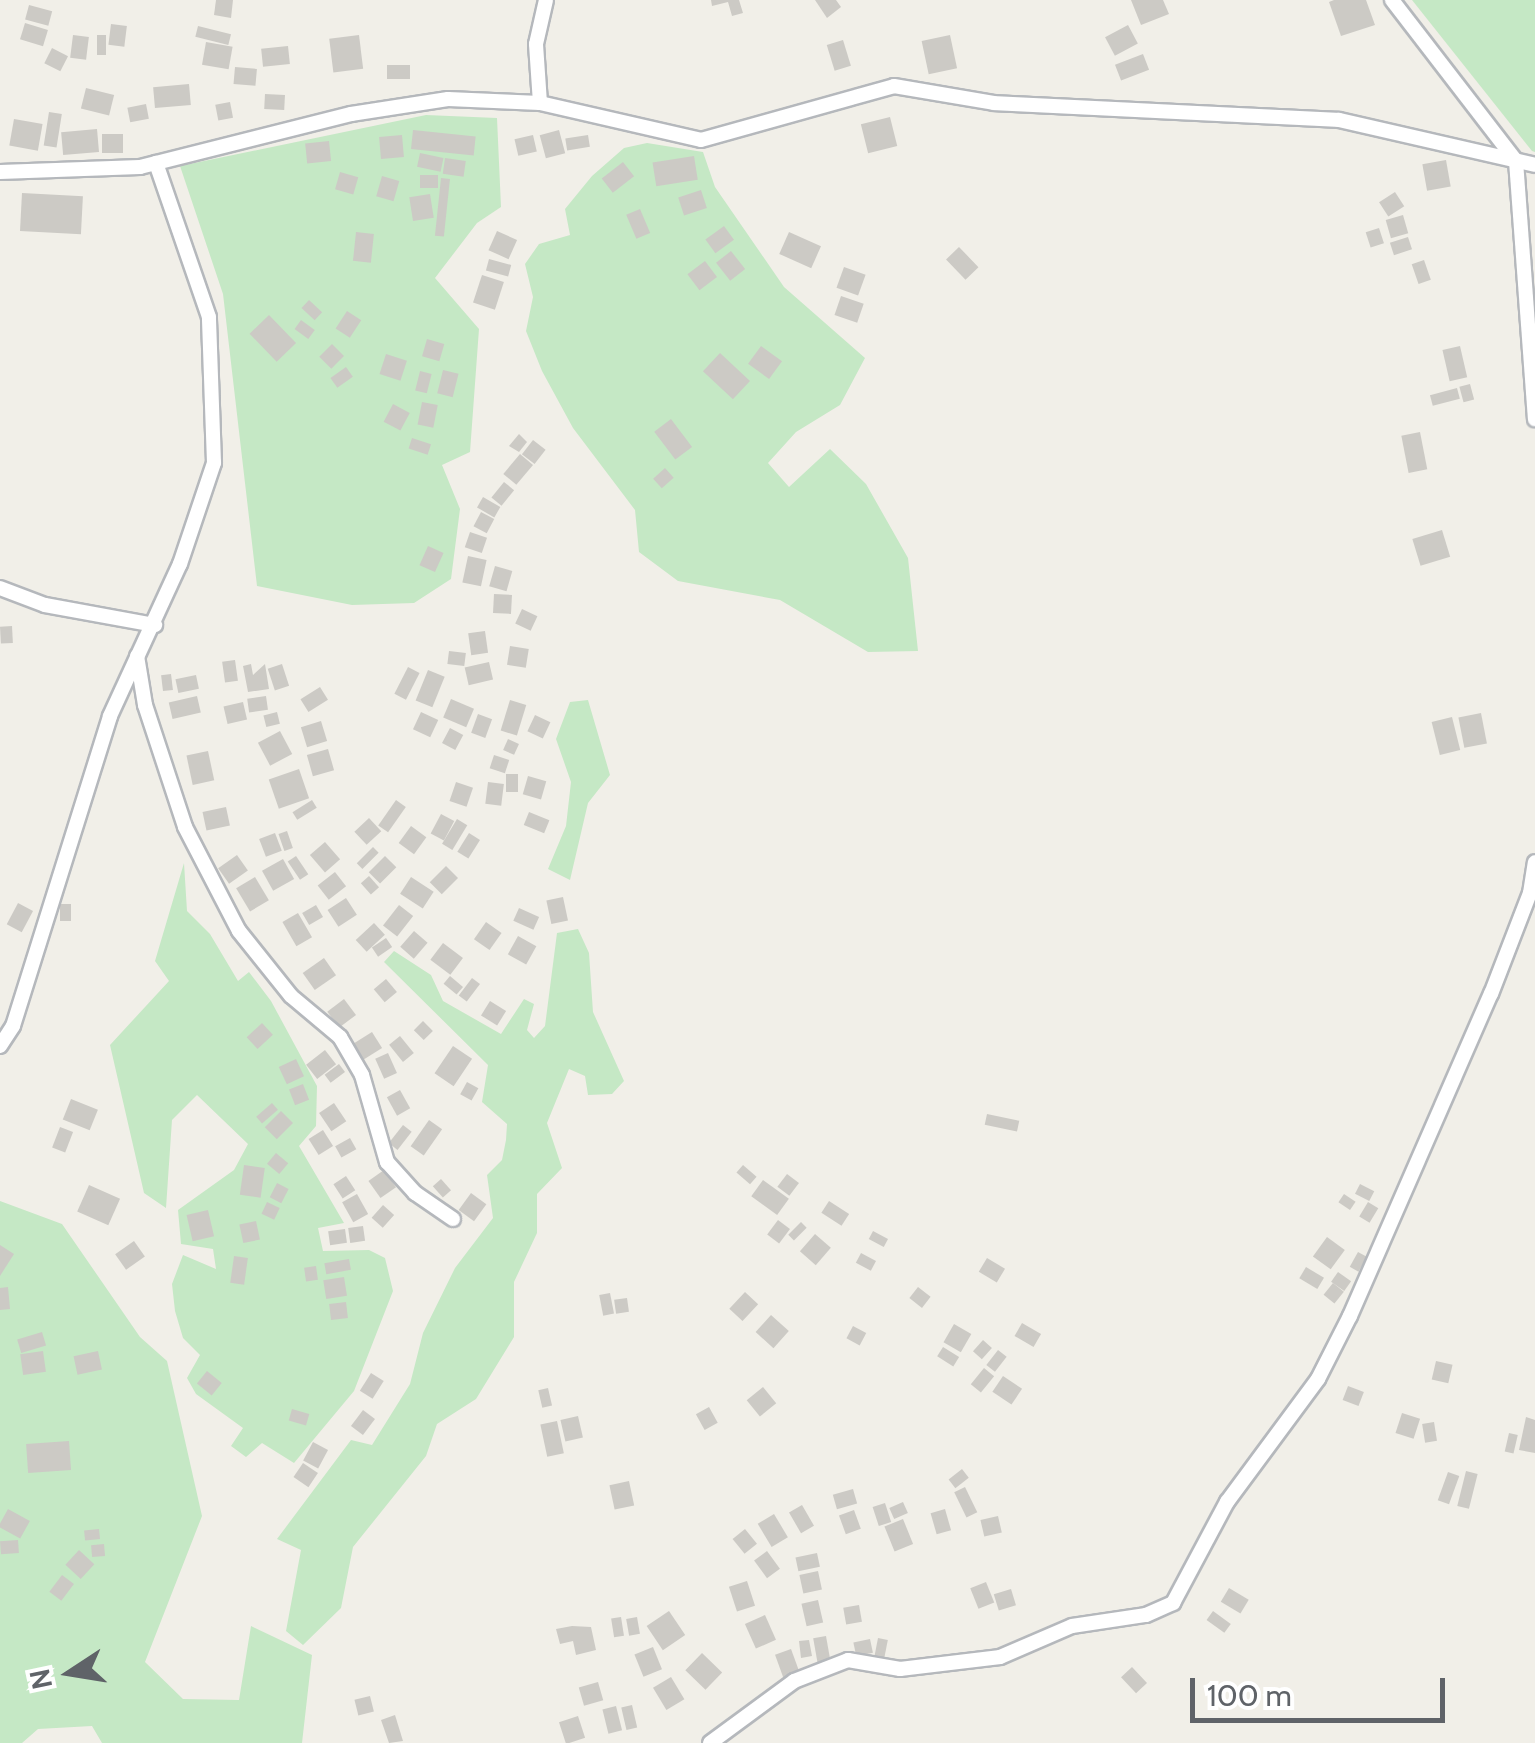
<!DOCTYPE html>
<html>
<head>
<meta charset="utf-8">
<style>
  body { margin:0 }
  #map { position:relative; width:1535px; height:1743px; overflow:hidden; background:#f1efe8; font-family:Cabin,sans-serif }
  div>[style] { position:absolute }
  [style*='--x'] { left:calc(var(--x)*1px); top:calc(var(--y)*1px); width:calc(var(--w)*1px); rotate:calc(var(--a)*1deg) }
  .green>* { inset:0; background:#c5e8c5 }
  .building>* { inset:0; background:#cccac5; transform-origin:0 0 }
  .roads { filter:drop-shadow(2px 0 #b5b8bc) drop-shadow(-2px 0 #b5b8bc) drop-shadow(0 2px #b5b8bc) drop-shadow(0 -2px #b5b8bc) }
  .minor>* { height:14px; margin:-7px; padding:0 7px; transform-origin:7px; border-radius:7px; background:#fff }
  span { translate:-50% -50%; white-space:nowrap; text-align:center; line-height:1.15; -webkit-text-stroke:9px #fff; paint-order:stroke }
  .north { position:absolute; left:20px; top:1623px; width:100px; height:100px; -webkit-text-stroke:8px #fff; paint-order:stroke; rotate:258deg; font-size:28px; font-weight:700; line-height:40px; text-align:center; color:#5f6368 }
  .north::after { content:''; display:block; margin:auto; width:35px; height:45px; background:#5f6368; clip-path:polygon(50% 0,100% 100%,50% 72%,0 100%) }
  .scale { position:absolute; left:1190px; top:1678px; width:255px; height:45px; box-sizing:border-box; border:5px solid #5f6368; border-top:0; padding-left:12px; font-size:30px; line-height:35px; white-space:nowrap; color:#5f6368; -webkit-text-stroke:8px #fff; paint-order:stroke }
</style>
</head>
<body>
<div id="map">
  <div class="green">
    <div style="clip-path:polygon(1412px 0,1535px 0,1535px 152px,1532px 151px)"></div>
    <div style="clip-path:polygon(426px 115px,497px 118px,501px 207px,477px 223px,435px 278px,479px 329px,470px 452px,442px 465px,460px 509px,451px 579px,414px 603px,352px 605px,257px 586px,223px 294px,180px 166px)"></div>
    <div style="clip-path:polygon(647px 143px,703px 152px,715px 187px,784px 287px,865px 358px,840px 405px,796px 432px,768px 463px,789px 487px,830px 449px,866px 484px,908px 558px,918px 651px,868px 652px,780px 600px,678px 581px,639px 552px,635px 510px,573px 428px,542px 371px,526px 331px,533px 297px,525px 264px,539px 244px,570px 235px,565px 209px,592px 176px,624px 148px)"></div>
    <div style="clip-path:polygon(588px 700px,610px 775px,588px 803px,570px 880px,548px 869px,566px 826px,571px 782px,556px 739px,570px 702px)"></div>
    <div style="clip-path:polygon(184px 863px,187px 911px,210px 934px,238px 981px,249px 972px,271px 1001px,317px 1086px,316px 1126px,299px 1146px,344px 1223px,318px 1228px,323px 1251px,369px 1250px,385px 1258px,393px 1291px,354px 1391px,294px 1463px,262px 1443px,246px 1457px,231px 1446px,243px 1428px,196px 1394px,187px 1378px,200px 1355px,183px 1338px,175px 1311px,172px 1284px,183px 1255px,216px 1269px,213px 1249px,181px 1244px,178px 1210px,234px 1170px,248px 1144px,197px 1095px,172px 1120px,166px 1208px,144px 1193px,110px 1045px,169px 981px,155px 961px)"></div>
    <div style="clip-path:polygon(578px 929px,589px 953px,593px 1012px,624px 1081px,612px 1094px,588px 1095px,585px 1076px,569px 1069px,547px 1123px,562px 1168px,537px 1194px,537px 1233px,514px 1282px,514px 1337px,476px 1399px,437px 1424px,426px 1456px,353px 1547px,341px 1608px,303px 1645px,286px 1631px,301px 1550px,277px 1539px,351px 1440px,372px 1445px,410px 1384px,423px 1333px,455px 1268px,493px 1218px,487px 1175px,502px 1160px,506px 1140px,507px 1124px,482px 1102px,488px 1065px,384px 962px,394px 951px,431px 975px,443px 1001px,501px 1034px,524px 999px,534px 1004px,527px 1030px,534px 1038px,545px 1026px,557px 933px)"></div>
    <div style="clip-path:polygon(0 1201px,62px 1224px,140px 1337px,167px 1361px,202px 1516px,145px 1662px,183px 1699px,239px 1700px,251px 1626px,312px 1655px,302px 1743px,102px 1743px,92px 1726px,38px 1729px,22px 1743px,0 1743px)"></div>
  </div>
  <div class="building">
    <div style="clip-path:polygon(216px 0,233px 0,231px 18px,214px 15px)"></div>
    <div style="clip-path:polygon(711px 0,739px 0,743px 13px,732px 16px,728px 2px,712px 6px)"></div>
    <div style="clip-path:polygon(815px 0,836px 0,841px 7px,827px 18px)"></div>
    <div style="clip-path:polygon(1131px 0,1163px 0,1169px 14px,1141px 25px)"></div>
    <div style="clip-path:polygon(1334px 0,1366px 0,1375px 25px,1341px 36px,1329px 2px)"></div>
    <div style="left:29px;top:5px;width:24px;height:15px;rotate:15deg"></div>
    <div style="left:25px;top:23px;width:24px;height:17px;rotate:17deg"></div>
    <div style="left:111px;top:24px;width:16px;height:21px;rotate:7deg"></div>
    <div style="left:1128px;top:25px;width:21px;height:26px;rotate:62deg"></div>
    <div style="left:198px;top:26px;width:34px;height:11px;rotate:14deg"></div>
    <div style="left:73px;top:35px;width:16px;height:23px;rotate:7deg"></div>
    <div style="left:97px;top:35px;width:9px;height:20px"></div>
    <div style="left:359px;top:35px;width:34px;height:30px;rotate:83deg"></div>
    <div style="left:950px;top:35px;width:34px;height:29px;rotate:78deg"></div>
    <div style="left:843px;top:40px;width:27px;height:17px;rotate:73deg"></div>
    <div style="left:206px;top:42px;width:27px;height:23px;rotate:10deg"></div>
    <div style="left:288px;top:46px;width:18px;height:27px;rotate:84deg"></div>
    <div style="left:52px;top:48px;width:18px;height:17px;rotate:27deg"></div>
    <div style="left:1143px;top:54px;width:17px;height:30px;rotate:69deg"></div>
    <div style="left:410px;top:65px;width:14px;height:23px;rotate:90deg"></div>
    <div style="left:235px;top:67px;width:22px;height:17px;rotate:5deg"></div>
    <div style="left:189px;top:84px;width:21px;height:36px;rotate:85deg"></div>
    <div style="left:86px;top:88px;width:29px;height:21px;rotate:14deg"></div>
    <div style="left:265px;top:94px;width:20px;height:15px;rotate:3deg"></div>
    <div style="left:230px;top:102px;width:16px;height:15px;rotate:79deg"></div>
    <div style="left:146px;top:104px;width:15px;height:19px;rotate:79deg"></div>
    <div style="left:49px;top:112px;width:13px;height:34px;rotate:9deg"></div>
    <div style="left:890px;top:117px;width:30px;height:30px;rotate:76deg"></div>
    <div style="left:14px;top:119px;width:29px;height:27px;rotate:10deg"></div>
    <div style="left:97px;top:129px;width:23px;height:36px;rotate:85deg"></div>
    <div style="left:413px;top:130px;width:63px;height:19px;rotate:6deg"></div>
    <div style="left:559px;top:130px;width:24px;height:20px;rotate:75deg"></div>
    <div style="left:102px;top:134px;width:21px;height:19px"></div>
    <div style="left:402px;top:135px;width:22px;height:23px;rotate:85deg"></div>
    <div style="left:533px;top:135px;width:17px;height:19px;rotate:77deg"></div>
    <div style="left:588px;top:135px;width:12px;height:23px;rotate:81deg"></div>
    <div style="left:329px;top:141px;width:20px;height:24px;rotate:84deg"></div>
    <div style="left:420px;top:153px;width:24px;height:14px;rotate:12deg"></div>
    <div style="left:694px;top:156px;width:24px;height:42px;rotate:81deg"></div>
    <div style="left:445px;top:158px;width:21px;height:16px;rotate:8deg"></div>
    <div style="left:1446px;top:160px;width:27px;height:24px;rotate:80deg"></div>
    <div style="left:623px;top:162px;width:18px;height:27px;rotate:52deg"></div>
    <div style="left:340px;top:172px;width:19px;height:18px;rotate:16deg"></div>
    <div style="left:420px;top:175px;width:18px;height:13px"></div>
    <div style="left:382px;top:176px;width:18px;height:21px;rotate:16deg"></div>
    <div style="left:441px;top:178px;width:9px;height:58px;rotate:6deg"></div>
    <div style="left:701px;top:190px;width:19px;height:24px;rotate:72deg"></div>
    <div style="left:1395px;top:192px;width:17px;height:19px;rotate:57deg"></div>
    <div style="left:22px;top:193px;width:61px;height:38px;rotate:3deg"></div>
    <div style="left:430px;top:194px;width:24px;height:21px;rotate:81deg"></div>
    <div style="left:640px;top:209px;width:26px;height:15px;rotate:67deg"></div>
    <div style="left:1403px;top:215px;width:19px;height:18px;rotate:74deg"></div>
    <div style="left:724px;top:226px;width:17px;height:23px;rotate:54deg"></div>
    <div style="left:1379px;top:228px;width:16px;height:14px;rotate:72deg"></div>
    <div style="left:497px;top:231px;width:22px;height:21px;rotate:24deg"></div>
    <div style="left:356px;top:232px;width:18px;height:29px;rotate:6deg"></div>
    <div style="left:789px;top:232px;width:35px;height:24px;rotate:24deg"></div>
    <div style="left:1408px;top:237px;width:13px;height:19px;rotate:72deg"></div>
    <div style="left:959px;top:247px;width:28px;height:18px;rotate:46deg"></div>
    <div style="left:731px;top:251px;width:23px;height:19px;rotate:52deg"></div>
    <div style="left:489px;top:259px;width:23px;height:12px;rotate:15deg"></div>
    <div style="left:1424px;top:260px;width:21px;height:13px;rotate:71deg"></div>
    <div style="left:705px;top:261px;width:20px;height:22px;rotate:53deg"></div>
    <div style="left:844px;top:267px;width:23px;height:22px;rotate:20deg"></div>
    <div style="left:482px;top:275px;width:23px;height:29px;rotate:18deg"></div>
    <div style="left:841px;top:296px;width:24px;height:20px;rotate:19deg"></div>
    <div style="left:309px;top:300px;width:18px;height:11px;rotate:43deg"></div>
    <div style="left:347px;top:311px;width:17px;height:21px;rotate:33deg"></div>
    <div style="left:269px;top:315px;width:39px;height:27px;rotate:46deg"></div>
    <div style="left:301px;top:320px;width:17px;height:11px;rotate:36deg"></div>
    <div style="left:427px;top:339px;width:18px;height:18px;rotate:16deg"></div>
    <div style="left:332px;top:344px;width:17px;height:18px;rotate:45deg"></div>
    <div style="left:761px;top:346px;width:26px;height:22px;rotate:36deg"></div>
    <div style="left:1460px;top:346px;width:32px;height:18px;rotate:77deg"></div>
    <div style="left:720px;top:353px;width:41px;height:25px;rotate:43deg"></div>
    <div style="left:386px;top:354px;width:22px;height:21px;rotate:18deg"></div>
    <div style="left:346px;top:367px;width:12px;height:19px;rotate:55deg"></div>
    <div style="left:443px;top:370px;width:16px;height:24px;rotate:14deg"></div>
    <div style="left:420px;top:371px;width:12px;height:20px;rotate:14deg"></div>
    <div style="left:1470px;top:384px;width:16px;height:11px;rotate:75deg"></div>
    <div style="left:1457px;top:388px;width:11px;height:28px;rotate:75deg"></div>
    <div style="left:422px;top:402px;width:16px;height:23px;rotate:11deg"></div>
    <div style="left:393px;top:404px;width:19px;height:20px;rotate:28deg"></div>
    <div style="left:671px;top:419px;width:35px;height:21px;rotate:53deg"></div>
    <div style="left:1420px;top:432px;width:38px;height:19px;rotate:79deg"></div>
    <div style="clip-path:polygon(519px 434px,527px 442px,519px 452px,509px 446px)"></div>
    <div style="left:412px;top:438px;width:20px;height:11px;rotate:18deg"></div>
    <div style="left:533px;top:440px;width:16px;height:18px;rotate:38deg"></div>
    <div style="left:520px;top:454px;width:17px;height:26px;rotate:40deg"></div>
    <div style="left:665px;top:468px;width:13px;height:16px;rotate:48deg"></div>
    <div style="left:504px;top:482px;width:13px;height:20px;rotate:39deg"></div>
    <div style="left:483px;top:497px;width:20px;height:12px;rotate:30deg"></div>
    <div style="left:481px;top:512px;width:15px;height:16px;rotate:28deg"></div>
    <div style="left:1442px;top:530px;width:28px;height:31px;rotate:73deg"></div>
    <div style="left:470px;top:532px;width:18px;height:16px;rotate:19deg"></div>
    <div style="left:428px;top:546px;width:17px;height:21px;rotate:24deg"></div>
    <div style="left:468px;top:556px;width:19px;height:27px;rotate:12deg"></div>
    <div style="left:495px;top:566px;width:18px;height:21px;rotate:16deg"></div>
    <div style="left:494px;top:594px;width:18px;height:19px;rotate:3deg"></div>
    <div style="left:522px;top:609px;width:17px;height:16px;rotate:25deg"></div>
    <div style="left:12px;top:626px;width:17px;height:12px;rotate:87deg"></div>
    <div style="left:485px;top:631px;width:22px;height:17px;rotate:82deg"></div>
    <div style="left:510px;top:646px;width:19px;height:19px;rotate:9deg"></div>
    <div style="left:449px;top:651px;width:17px;height:13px;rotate:7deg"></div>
    <div style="left:235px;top:660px;width:21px;height:13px;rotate:82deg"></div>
    <div style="left:489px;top:662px;width:18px;height:25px;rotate:77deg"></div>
    <div style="clip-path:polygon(251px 664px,253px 675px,265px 664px,269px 689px,248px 692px,243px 666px)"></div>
    <div style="left:282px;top:664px;width:23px;height:15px;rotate:72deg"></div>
    <div style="left:408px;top:667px;width:13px;height:30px;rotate:27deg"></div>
    <div style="left:428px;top:670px;width:18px;height:33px;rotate:22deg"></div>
    <div style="left:171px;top:674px;width:16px;height:10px;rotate:83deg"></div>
    <div style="left:196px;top:675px;width:14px;height:21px;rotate:78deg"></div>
    <div style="left:320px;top:687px;width:15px;height:23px;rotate:58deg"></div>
    <div style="left:197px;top:696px;width:17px;height:29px;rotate:77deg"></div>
    <div style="left:266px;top:696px;width:14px;height:19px;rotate:82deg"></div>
    <div style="left:451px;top:699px;width:25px;height:20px;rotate:23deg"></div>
    <div style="left:510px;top:700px;width:17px;height:32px;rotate:17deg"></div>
    <div style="left:243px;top:702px;width:18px;height:20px;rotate:77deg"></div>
    <div style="left:277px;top:712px;width:12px;height:14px;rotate:76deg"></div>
    <div style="left:421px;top:712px;width:19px;height:19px;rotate:25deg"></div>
    <div style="left:1481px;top:713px;width:31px;height:23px;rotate:79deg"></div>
    <div style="left:478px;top:714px;width:15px;height:20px;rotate:20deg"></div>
    <div style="left:535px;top:715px;width:17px;height:18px;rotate:25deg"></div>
    <div style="left:1452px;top:717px;width:34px;height:21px;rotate:76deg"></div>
    <div style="left:321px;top:721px;width:21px;height:21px;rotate:73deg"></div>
    <div style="left:450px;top:728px;width:15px;height:17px;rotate:28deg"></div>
    <div style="left:280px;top:731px;width:26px;height:25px;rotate:62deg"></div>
    <div style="left:508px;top:739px;width:12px;height:12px;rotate:24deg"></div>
    <div style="left:328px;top:749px;width:22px;height:22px;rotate:74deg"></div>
    <div style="left:208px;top:751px;width:30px;height:22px;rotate:78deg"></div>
    <div style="left:494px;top:755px;width:16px;height:14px;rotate:18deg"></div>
    <div style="left:299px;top:769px;width:31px;height:32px;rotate:71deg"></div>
    <div style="left:506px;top:774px;width:12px;height:18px"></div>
    <div style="left:528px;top:776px;width:19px;height:19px;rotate:16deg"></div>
    <div style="left:456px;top:782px;width:18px;height:20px;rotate:19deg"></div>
    <div style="left:488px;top:782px;width:16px;height:22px;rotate:7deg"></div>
    <div style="left:312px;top:800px;width:9px;height:23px;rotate:58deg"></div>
    <div style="left:396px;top:800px;width:12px;height:31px;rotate:35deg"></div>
    <div style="left:226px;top:807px;width:19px;height:24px;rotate:78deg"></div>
    <div style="left:529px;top:812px;width:22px;height:14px;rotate:22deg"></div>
    <div style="left:441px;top:814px;width:15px;height:22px;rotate:28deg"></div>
    <div style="left:369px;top:818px;width:18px;height:20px;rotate:47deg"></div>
    <div style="left:457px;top:819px;width:12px;height:29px;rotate:31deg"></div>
    <div style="left:411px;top:826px;width:19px;height:21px;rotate:36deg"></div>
    <div style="left:287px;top:831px;width:18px;height:9px;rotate:71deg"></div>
    <div style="left:275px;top:833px;width:19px;height:17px;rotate:69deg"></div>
    <div style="left:469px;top:833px;width:13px;height:22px;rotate:32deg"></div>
    <div style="left:325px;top:842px;width:23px;height:20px;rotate:49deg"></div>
    <div style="left:373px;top:847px;width:8px;height:23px;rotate:45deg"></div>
    <div style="left:237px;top:855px;width:19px;height:23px;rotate:55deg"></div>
    <div style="left:296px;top:856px;width:22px;height:10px;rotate:56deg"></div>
    <div style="left:385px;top:856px;width:16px;height:23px;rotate:45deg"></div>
    <div style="left:283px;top:859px;width:23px;height:24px;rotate:61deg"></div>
    <div style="left:446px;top:866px;width:17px;height:23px;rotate:45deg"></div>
    <div style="left:335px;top:872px;width:18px;height:22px;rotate:52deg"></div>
    <div style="left:369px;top:876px;width:15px;height:11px;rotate:48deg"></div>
    <div style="left:255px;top:877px;width:27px;height:22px;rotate:59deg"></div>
    <div style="left:411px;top:877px;width:27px;height:20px;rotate:33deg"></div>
    <div style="left:563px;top:897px;width:24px;height:17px;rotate:78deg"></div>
    <div style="left:346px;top:898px;width:20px;height:22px;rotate:57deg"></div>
    <div style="left:18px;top:903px;width:17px;height:24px;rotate:28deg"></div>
    <div style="left:60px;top:904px;width:11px;height:17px"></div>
    <div style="left:316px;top:905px;width:14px;height:16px;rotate:60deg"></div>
    <div style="left:399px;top:905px;width:18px;height:26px;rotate:38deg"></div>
    <div style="left:519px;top:908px;width:22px;height:14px;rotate:24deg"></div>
    <div style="left:298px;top:913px;width:28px;height:18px;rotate:60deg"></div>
    <div style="left:486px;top:922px;width:19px;height:21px;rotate:35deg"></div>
    <div style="left:374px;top:923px;width:16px;height:25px;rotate:47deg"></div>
    <div style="left:414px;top:931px;width:18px;height:21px;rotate:41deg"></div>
    <div style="left:518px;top:936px;width:21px;height:21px;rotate:29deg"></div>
    <div style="left:386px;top:938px;width:11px;height:17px;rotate:56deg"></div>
    <div style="left:443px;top:943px;width:25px;height:21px;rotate:37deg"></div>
    <div style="left:324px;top:958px;width:21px;height:26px;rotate:55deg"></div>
    <div style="left:450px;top:976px;width:17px;height:10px;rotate:40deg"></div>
    <div style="left:472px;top:978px;width:10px;height:22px;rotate:37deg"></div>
    <div style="left:386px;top:979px;width:17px;height:16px;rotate:50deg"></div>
    <div style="left:344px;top:999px;width:20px;height:21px;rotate:53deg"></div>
    <div style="left:490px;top:1001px;width:19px;height:17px;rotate:32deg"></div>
    <div style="left:423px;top:1021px;width:14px;height:13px;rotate:45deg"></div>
    <div style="left:262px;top:1023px;width:16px;height:21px;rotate:47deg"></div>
    <div style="left:372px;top:1032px;width:19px;height:24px;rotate:58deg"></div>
    <div style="left:400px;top:1036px;width:22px;height:14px;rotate:51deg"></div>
    <div style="left:453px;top:1046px;width:23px;height:33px;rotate:34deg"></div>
    <div style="left:325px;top:1050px;width:18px;height:24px;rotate:52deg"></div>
    <div style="left:388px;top:1053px;width:22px;height:14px;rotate:66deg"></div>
    <div style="left:296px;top:1059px;width:19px;height:19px;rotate:65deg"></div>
    <div style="left:339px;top:1064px;width:10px;height:18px;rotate:53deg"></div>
    <div style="left:467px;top:1082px;width:13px;height:14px;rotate:29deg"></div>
    <div style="left:303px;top:1084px;width:17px;height:15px;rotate:69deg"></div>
    <div style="left:400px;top:1090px;width:21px;height:15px;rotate:61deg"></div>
    <div style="left:71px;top:1099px;width:29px;height:22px;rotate:22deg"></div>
    <div style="left:272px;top:1103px;width:9px;height:21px;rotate:49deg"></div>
    <div style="left:334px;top:1103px;width:22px;height:18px;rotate:56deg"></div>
    <div style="left:281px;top:1111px;width:17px;height:23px;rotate:45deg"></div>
    <div style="left:987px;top:1114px;width:33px;height:11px;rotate:12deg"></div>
    <div style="left:429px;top:1120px;width:16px;height:32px;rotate:35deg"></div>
    <div style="left:403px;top:1125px;width:11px;height:23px;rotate:38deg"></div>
    <div style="left:60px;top:1127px;width:14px;height:22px;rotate:21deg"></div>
    <div style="left:323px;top:1130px;width:19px;height:17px;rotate:58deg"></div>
    <div style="left:350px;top:1138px;width:13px;height:17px;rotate:61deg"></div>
    <div style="left:276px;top:1153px;width:16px;height:14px;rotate:40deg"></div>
    <div style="left:244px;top:1165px;width:21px;height:30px;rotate:8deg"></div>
    <div style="left:743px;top:1165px;width:18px;height:10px;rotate:41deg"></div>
    <div style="left:384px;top:1170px;width:21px;height:19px;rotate:55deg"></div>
    <div style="left:787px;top:1174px;width:15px;height:16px;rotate:37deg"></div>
    <div style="left:346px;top:1176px;width:17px;height:15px;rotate:57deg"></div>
    <div style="left:441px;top:1179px;width:15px;height:11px;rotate:48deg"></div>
    <div style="left:763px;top:1180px;width:32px;height:20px;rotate:36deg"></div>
    <div style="left:277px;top:1183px;width:13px;height:16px;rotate:27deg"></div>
    <div style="left:1360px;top:1184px;width:16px;height:11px;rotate:27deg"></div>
    <div style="left:89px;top:1185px;width:34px;height:29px;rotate:24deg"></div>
    <div style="left:471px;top:1193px;width:19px;height:21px;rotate:36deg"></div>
    <div style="left:357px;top:1194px;width:23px;height:17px;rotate:61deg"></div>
    <div style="left:1344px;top:1194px;width:14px;height:10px;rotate:34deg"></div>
    <div style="left:829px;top:1201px;width:24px;height:14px;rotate:33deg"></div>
    <div style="left:267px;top:1202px;width:14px;height:13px;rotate:25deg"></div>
    <div style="left:1368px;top:1202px;width:12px;height:17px;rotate:31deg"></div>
    <div style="left:383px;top:1205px;width:15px;height:17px;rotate:42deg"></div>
    <div style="left:208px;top:1210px;width:27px;height:22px;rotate:77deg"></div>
    <div style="left:778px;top:1220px;width:15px;height:18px;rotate:37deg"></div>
    <div style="left:256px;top:1221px;width:19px;height:17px;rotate:78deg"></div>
    <div style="left:801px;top:1222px;width:8px;height:18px;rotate:45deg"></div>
    <div style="left:363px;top:1226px;width:15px;height:15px;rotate:82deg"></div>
    <div style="left:345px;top:1229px;width:14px;height:17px;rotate:82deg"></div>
    <div style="left:873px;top:1231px;width:17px;height:9px;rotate:28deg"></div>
    <div style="left:815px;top:1234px;width:21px;height:23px;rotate:41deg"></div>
    <div style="left:1327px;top:1237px;width:22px;height:24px;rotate:36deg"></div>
    <div style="left:134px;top:1241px;width:19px;height:23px;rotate:55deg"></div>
    <div style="clip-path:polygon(0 1245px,14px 1254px,0 1276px)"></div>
    <div style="left:1358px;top:1252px;width:10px;height:17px;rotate:29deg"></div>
    <div style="left:861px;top:1253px;width:17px;height:11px;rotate:28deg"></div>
    <div style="left:234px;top:1256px;width:14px;height:27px;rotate:8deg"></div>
    <div style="left:987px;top:1258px;width:21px;height:16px;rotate:31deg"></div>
    <div style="left:349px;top:1259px;width:11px;height:25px;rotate:80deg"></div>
    <div style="left:316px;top:1266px;width:14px;height:12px;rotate:82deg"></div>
    <div style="left:1306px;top:1267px;width:21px;height:13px;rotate:31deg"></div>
    <div style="left:1338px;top:1272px;width:16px;height:12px;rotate:35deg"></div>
    <div style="left:344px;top:1277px;width:19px;height:21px;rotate:81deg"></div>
    <div style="left:1333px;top:1283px;width:14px;height:15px;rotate:39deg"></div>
    <div style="clip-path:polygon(8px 1287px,10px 1309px,0 1310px,0 1288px)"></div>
    <div style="left:918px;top:1287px;width:16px;height:14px;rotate:38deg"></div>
    <div style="left:745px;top:1292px;width:18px;height:23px;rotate:43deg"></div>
    <div style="left:610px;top:1293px;width:21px;height:11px;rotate:79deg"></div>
    <div style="left:627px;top:1298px;width:14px;height:13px;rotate:82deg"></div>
    <div style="left:346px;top:1302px;width:16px;height:17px;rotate:83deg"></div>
    <div style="left:771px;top:1315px;width:24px;height:23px;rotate:42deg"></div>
    <div style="left:1022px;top:1323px;width:22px;height:15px;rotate:30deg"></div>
    <div style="left:954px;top:1324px;width:20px;height:21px;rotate:30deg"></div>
    <div style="left:853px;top:1326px;width:15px;height:14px;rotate:28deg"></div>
    <div style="left:42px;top:1332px;width:14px;height:26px;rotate:73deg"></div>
    <div style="left:983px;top:1340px;width:12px;height:15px;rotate:42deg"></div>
    <div style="left:943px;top:1347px;width:19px;height:11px;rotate:32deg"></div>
    <div style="left:998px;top:1350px;width:11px;height:19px;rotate:38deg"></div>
    <div style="left:43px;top:1351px;width:21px;height:23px;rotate:82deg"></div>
    <div style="left:98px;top:1351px;width:19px;height:25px;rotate:78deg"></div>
    <div style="left:1436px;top:1361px;width:17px;height:19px;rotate:13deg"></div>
    <div style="left:984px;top:1368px;width:13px;height:21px;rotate:39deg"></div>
    <div style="left:207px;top:1371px;width:19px;height:16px;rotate:39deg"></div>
    <div style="left:371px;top:1373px;width:15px;height:21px;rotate:32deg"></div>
    <div style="left:1003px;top:1376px;width:23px;height:19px;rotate:34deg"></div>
    <div style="left:1348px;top:1386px;width:17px;height:15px;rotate:21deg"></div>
    <div style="left:763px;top:1387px;width:21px;height:21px;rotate:51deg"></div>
    <div style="left:548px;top:1388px;width:18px;height:10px;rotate:77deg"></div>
    <div style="left:709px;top:1407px;width:18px;height:15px;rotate:61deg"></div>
    <div style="left:292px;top:1409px;width:18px;height:12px;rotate:16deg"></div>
    <div style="left:363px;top:1410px;width:15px;height:20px;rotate:37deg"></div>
    <div style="left:1402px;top:1413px;width:19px;height:21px;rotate:18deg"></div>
    <div style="left:578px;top:1416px;width:22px;height:18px;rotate:77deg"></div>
    <div style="clip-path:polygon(1526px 1417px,1535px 1420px,1535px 1453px,1519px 1450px)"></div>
    <div style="left:557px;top:1421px;width:33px;height:17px;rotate:78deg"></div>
    <div style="left:1434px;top:1422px;width:19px;height:12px;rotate:81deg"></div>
    <div style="left:1509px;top:1433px;width:9px;height:19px;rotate:13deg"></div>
    <div style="left:69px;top:1441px;width:29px;height:43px;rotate:86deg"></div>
    <div style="left:313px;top:1442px;width:17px;height:21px;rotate:28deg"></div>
    <div style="left:303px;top:1463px;width:18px;height:17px;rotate:34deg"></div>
    <div style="left:962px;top:1469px;width:11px;height:17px;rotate:52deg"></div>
    <div style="left:1466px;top:1471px;width:12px;height:36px;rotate:14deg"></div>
    <div style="left:1448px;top:1472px;width:12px;height:30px;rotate:20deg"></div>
    <div style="left:629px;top:1481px;width:25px;height:20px;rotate:78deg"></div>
    <div style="left:965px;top:1487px;width:28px;height:12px;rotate:64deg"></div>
    <div style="left:853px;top:1489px;width:15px;height:21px;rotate:74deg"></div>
    <div style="left:903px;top:1502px;width:12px;height:15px;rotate:66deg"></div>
    <div style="left:885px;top:1503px;width:20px;height:13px;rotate:72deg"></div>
    <div style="left:802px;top:1505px;width:24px;height:15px;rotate:60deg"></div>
    <div style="left:8px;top:1509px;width:25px;height:20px;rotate:29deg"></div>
    <div style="left:945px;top:1509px;width:22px;height:15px;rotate:74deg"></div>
    <div style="left:854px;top:1510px;width:20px;height:16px;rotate:70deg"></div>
    <div style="left:774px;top:1514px;width:27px;height:19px;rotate:59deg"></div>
    <div style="left:998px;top:1516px;width:17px;height:18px;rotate:77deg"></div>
    <div style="left:903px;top:1519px;width:27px;height:20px;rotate:68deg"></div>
    <div style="left:99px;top:1529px;width:10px;height:15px;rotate:84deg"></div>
    <div style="left:745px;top:1529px;width:19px;height:16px;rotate:51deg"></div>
    <div style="left:18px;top:1540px;width:13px;height:18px;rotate:86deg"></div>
    <div style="left:104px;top:1544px;width:12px;height:13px;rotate:85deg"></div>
    <div style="left:79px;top:1550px;width:21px;height:20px;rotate:43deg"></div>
    <div style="left:767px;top:1551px;width:22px;height:16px;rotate:54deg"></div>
    <div style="left:817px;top:1553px;width:14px;height:22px;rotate:78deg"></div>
    <div style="left:818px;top:1571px;width:19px;height:19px;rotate:78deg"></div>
    <div style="left:62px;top:1575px;width:15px;height:21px;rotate:37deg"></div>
    <div style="left:747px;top:1581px;width:26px;height:19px;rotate:72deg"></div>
    <div style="left:986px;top:1582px;width:22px;height:17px;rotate:68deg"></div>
    <div style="left:1229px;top:1588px;width:23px;height:16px;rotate:31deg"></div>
    <div style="left:1011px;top:1589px;width:17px;height:18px;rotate:73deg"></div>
    <div style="left:818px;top:1600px;width:23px;height:17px;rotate:77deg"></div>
    <div style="left:859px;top:1605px;width:17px;height:16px;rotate:80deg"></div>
    <div style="left:669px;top:1611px;width:29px;height:27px;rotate:56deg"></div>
    <div style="left:1213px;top:1611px;width:22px;height:11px;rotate:36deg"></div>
    <div style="left:765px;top:1615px;width:27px;height:22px;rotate:66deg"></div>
    <div style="left:621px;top:1617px;width:19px;height:10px;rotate:81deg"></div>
    <div style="left:637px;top:1617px;width:17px;height:11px;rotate:80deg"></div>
    <div style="clip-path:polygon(572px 1626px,591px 1627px,596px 1650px,576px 1655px,573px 1641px,560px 1644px,556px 1629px)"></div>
    <div style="left:826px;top:1636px;width:27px;height:13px;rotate:80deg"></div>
    <div style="left:878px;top:1638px;width:10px;height:19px;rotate:11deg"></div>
    <div style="left:870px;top:1639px;width:14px;height:17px;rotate:78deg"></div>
    <div style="clip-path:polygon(809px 1640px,812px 1656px,801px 1658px,799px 1641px)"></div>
    <div style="left:653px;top:1647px;width:24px;height:20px;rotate:68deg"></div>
    <div style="left:791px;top:1649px;width:27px;height:17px;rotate:70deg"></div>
    <div style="left:702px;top:1653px;width:28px;height:24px;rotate:44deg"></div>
    <div style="left:1132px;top:1667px;width:22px;height:15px;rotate:47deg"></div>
    <div style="left:671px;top:1677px;width:26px;height:21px;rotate:59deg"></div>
    <div style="left:598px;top:1682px;width:19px;height:20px;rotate:74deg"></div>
    <div style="left:370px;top:1696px;width:16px;height:16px;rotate:76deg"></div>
    <div style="left:632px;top:1705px;width:23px;height:11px;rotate:77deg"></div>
    <div style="left:616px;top:1706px;width:25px;height:14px;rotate:76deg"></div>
    <div style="clip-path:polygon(395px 1715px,403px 1741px,389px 1743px,381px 1720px)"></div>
    <div style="left:578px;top:1716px;width:23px;height:20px;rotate:72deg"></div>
  </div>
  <div class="roads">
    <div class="minor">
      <div style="--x:1392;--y:0;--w:203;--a:52.4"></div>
      <div style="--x:1516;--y:161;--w:259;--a:85.8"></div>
      <div style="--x:540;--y:103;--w:59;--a:-93.9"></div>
      <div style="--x:536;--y:44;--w:45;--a:-77.2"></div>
      <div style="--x:0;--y:172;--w:140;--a:-2"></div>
      <div style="--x:140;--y:167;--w:218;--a:-14.1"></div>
      <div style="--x:351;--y:114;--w:98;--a:-8.8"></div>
      <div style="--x:448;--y:99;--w:92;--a:2.5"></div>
      <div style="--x:540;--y:103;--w:165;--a:12.9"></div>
      <div style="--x:701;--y:140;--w:200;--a:-15.6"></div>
      <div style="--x:894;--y:86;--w:101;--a:9.6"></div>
      <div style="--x:994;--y:103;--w:345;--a:2.8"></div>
      <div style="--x:1339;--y:120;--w:201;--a:12.9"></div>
      <div style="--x:0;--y:588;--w:48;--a:20.7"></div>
      <div style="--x:45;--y:605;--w:112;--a:10.3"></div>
      <div style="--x:137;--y:656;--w:50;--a:80.7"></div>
      <div style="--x:145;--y:705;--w:128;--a:71.8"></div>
      <div style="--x:185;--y:827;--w:117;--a:62.6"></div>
      <div style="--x:239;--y:931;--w:83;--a:51.3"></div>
      <div style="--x:291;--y:996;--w:64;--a:39.9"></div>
      <div style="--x:340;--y:1037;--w:44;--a:59.9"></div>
      <div style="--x:362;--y:1075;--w:91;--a:74"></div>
      <div style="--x:387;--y:1162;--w:42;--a:47.9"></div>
      <div style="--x:415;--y:1193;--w:46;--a:34.4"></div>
      <div style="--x:0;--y:1046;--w:24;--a:-57"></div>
      <div style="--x:13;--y:1026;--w:325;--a:-72.6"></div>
      <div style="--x:110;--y:716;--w:167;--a:-65.3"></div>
      <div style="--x:180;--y:564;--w:107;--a:-71.4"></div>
      <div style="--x:214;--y:463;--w:146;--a:-92"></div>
      <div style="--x:209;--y:317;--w:163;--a:-109"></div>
      <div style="--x:710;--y:1743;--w:104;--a:-36.4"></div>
      <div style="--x:794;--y:1681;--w:58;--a:-21.3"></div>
      <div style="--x:848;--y:1660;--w:53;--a:9.8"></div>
      <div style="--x:900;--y:1669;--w:101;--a:-6.8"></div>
      <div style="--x:1000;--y:1657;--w:78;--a:-23.3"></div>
      <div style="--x:1072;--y:1626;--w:75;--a:-8.5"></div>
      <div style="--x:1146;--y:1615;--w:30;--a:-24"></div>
      <div style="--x:1173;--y:1603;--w:115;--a:-61.9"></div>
      <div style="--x:1227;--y:1502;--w:153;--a:-53.5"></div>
      <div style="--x:1318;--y:1379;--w:71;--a:-63.1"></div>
      <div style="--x:1350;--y:1316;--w:352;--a:-66.4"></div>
      <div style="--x:1491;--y:994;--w:108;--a:-68.9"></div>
      <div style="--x:1530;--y:893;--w:31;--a:-81"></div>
    </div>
  </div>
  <div class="north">N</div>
  <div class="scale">100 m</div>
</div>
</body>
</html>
